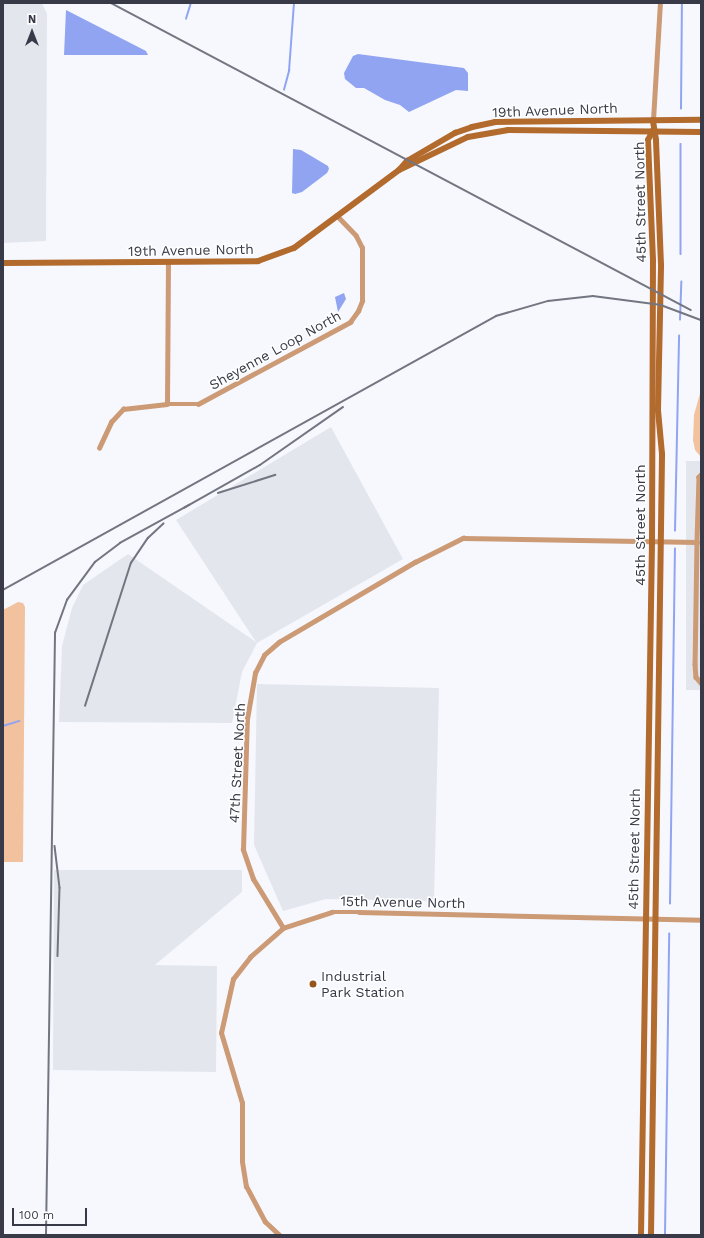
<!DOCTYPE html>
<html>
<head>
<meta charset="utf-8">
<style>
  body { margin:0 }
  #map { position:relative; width:704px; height:1238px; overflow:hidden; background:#f6f8fe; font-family:"Work Sans",sans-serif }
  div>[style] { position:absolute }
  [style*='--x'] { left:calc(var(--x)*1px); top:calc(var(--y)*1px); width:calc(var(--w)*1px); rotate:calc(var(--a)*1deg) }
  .built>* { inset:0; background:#e4e6ee; transform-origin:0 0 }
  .green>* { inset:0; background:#f2c19e }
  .water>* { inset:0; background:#91a4f2 }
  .stream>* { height:1.5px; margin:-0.75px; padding:0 0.75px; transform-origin:0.75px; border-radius:0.75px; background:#91a4f2 }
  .street>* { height:4.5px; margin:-2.25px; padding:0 2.25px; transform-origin:2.25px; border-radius:2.25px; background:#cc9a75 }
  .secondary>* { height:6px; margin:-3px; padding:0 3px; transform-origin:3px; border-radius:3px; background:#b26a2d }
  .rail>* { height:1.5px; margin:-0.75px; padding:0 0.75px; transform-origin:0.75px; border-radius:0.75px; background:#737680 }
  .dots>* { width:11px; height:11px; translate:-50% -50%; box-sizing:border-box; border:2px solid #fff; border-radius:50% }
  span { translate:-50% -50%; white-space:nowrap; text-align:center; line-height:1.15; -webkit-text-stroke:3px #fff; paint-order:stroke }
  .street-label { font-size:14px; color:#383b47 }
  .poi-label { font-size:14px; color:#383b47 }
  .left { translate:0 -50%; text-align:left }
  .frame { position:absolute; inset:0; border:4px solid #383b47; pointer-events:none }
  .north { position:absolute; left:12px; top:12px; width:40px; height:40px; -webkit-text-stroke:3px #fff; paint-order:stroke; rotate:0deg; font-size:11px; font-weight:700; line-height:16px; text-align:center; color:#383b47 }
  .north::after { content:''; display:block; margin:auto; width:14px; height:18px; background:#383b47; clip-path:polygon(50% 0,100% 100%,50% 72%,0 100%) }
  .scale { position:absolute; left:12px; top:1208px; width:75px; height:18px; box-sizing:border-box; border:2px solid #383b47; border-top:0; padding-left:5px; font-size:12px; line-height:14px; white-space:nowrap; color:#383b47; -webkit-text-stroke:3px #fff; paint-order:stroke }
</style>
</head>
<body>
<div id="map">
  <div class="built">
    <div style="clip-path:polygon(3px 3px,42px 3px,47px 14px,46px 241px,3px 243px)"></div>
    <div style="clip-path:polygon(331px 427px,403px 559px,257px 643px,242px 672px,232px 723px,59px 722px,62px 646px,72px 608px,83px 585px,128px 554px,256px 642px,176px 520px)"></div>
    <div style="left:686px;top:461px;width:15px;height:229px"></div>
    <div style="clip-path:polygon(257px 684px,439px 688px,434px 901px,326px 899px,283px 911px,254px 845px)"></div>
    <div style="clip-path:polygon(54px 870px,242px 870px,242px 892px,155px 965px,217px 966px,216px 1072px,53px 1070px)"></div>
  </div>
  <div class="green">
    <div style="clip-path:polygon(701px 390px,701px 457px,695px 450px,693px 440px,694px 415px)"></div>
    <div style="clip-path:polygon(18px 602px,23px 603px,25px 607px,23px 862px,3px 862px,3px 610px)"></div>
  </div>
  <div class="water">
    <div style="clip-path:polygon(66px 10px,146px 51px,148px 55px,64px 55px)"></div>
    <div style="clip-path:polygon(358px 54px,464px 68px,468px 73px,468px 91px,456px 90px,409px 112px,400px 105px,385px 100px,364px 88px,356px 88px,345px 79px,344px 73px,353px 56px)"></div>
    <div style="clip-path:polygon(293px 149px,301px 150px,328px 166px,329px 169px,327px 173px,302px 192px,295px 194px,292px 193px)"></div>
    <div style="clip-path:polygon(344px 293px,346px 299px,338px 312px,335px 297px)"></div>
  </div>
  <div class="stream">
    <div style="--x:186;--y:19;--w:17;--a:-73"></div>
    <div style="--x:284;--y:90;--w:20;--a:-75"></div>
    <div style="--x:289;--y:71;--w:68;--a:-85.8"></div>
    <div style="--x:681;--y:109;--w:106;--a:-89.5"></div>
    <div style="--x:681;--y:144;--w:110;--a:90"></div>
    <div style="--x:680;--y:320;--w:38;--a:-88"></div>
    <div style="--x:675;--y:531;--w:195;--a:-88.8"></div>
    <div style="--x:3;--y:726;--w:17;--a:-17"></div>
    <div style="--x:670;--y:904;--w:355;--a:-89.2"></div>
    <div style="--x:665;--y:1235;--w:301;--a:-89.2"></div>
  </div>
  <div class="street">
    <div style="--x:653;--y:120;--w:117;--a:-86.6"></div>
    <div style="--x:167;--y:404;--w:142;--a:-89.6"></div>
    <div style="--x:99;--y:448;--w:29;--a:-65"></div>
    <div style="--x:111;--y:422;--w:18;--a:-47"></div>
    <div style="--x:123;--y:409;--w:44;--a:-6.5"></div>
    <div style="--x:167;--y:404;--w:31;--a:0"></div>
    <div style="--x:198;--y:404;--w:173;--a:-28.3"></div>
    <div style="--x:350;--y:322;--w:14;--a:-54"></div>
    <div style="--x:358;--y:311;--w:11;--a:-68"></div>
    <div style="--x:362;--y:301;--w:53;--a:-90"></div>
    <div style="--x:362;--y:248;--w:13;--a:-117"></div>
    <div style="--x:356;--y:236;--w:28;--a:-134"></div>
    <div style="--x:701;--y:475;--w:3;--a:135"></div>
    <div style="--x:699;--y:477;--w:65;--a:91.8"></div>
    <div style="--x:697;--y:542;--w:122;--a:90.9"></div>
    <div style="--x:695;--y:664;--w:13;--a:86"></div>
    <div style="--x:696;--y:677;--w:8;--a:50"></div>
    <div style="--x:283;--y:928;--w:57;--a:-121.5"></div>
    <div style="--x:253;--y:879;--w:31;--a:-109"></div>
    <div style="--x:243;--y:850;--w:131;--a:-88.3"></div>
    <div style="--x:247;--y:719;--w:47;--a:-80.1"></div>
    <div style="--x:255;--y:673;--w:20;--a:-63"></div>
    <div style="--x:264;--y:655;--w:20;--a:-41"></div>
    <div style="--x:279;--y:642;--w:158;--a:-30.5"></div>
    <div style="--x:415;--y:562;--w:54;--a:-26.6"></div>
    <div style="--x:463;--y:538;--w:234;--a:1"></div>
    <div style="--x:279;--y:1235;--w:19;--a:-137"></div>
    <div style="--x:265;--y:1222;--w:40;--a:-118"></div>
    <div style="--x:246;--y:1187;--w:26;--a:-99"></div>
    <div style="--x:242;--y:1161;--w:58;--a:-90"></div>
    <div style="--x:242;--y:1103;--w:73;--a:-106.7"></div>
    <div style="--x:221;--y:1033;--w:55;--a:-77.5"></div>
    <div style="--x:233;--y:979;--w:28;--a:-52"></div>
    <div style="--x:250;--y:957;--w:44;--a:-41.3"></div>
    <div style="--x:283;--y:928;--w:52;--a:-18.1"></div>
    <div style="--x:332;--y:912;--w:27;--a:0"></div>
    <div style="--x:359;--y:912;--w:342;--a:1.3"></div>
  </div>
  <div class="secondary">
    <div style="--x:400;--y:169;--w:11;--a:-49"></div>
    <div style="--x:407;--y:161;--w:56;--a:-30.3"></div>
    <div style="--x:455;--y:133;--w:18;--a:-19"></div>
    <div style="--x:472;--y:127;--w:24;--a:-12"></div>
    <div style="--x:495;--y:122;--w:206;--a:-0.6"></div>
    <div style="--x:3;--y:263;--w:255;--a:-0.4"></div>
    <div style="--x:258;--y:261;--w:38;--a:-20"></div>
    <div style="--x:294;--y:248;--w:131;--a:-36.6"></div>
    <div style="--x:399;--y:170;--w:76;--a:-25.6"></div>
    <div style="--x:468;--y:137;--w:41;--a:-9.9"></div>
    <div style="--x:508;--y:130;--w:193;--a:0.6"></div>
    <div style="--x:641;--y:1235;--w:693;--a:-89.09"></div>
    <div style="--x:652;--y:542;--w:282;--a:-89.8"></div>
    <div style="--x:653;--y:260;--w:120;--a:-92.4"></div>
    <div style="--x:648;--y:140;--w:11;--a:-63"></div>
    <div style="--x:651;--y:1235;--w:781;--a:-89.19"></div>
    <div style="--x:662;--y:454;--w:44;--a:-95.2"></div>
    <div style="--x:658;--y:410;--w:145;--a:-88.8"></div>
    <div style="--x:661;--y:265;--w:125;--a:-92.3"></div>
    <div style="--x:656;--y:140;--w:20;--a:-99"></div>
  </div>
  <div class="rail">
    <div style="--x:111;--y:3;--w:656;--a:27.89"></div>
    <div style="--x:218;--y:493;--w:60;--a:-17.5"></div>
    <div style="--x:184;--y:508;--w:87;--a:-29.5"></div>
    <div style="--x:260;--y:465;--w:101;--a:-34.9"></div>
    <div style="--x:3;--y:590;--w:564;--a:-29.06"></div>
    <div style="--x:496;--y:316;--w:54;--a:-16.1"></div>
    <div style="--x:548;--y:301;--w:45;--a:-6.3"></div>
    <div style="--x:593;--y:296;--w:69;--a:7.5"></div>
    <div style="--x:661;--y:305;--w:43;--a:20.6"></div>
    <div style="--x:85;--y:706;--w:150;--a:-72.2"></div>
    <div style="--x:131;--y:563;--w:30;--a:-56"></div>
    <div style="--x:148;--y:538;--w:21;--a:-43"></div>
    <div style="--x:55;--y:846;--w:42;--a:83.2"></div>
    <div style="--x:60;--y:888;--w:68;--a:91.7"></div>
    <div style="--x:46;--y:1235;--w:602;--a:-89.14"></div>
    <div style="--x:55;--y:633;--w:35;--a:-70"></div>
    <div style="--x:67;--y:600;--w:47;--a:-53.6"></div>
    <div style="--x:95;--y:562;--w:31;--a:-37"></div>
    <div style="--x:120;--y:543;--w:79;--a:-28.8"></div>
  </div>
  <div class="dots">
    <div style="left:313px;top:984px;background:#95561e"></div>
  </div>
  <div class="street-label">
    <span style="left:555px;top:110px;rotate:-2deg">19th Avenue North</span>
    <span style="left:640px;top:202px;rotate:-91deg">45th Street North</span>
    <span style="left:191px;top:250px;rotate:-1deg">19th Avenue North</span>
    <span style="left:275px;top:350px;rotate:-29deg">Sheyenne Loop North</span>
    <span style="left:640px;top:525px;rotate:-90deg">45th Street North</span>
    <span style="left:237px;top:763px;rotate:-87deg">47th Street North</span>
    <span style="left:634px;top:849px;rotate:-89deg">45th Street North</span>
    <span style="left:403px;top:902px;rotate:1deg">15th Avenue North</span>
  </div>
  <div class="poi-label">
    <span class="left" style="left:321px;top:984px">Industrial<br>Park Station</span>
  </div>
  <div class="frame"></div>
  <div class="north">N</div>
  <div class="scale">100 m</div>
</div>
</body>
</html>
